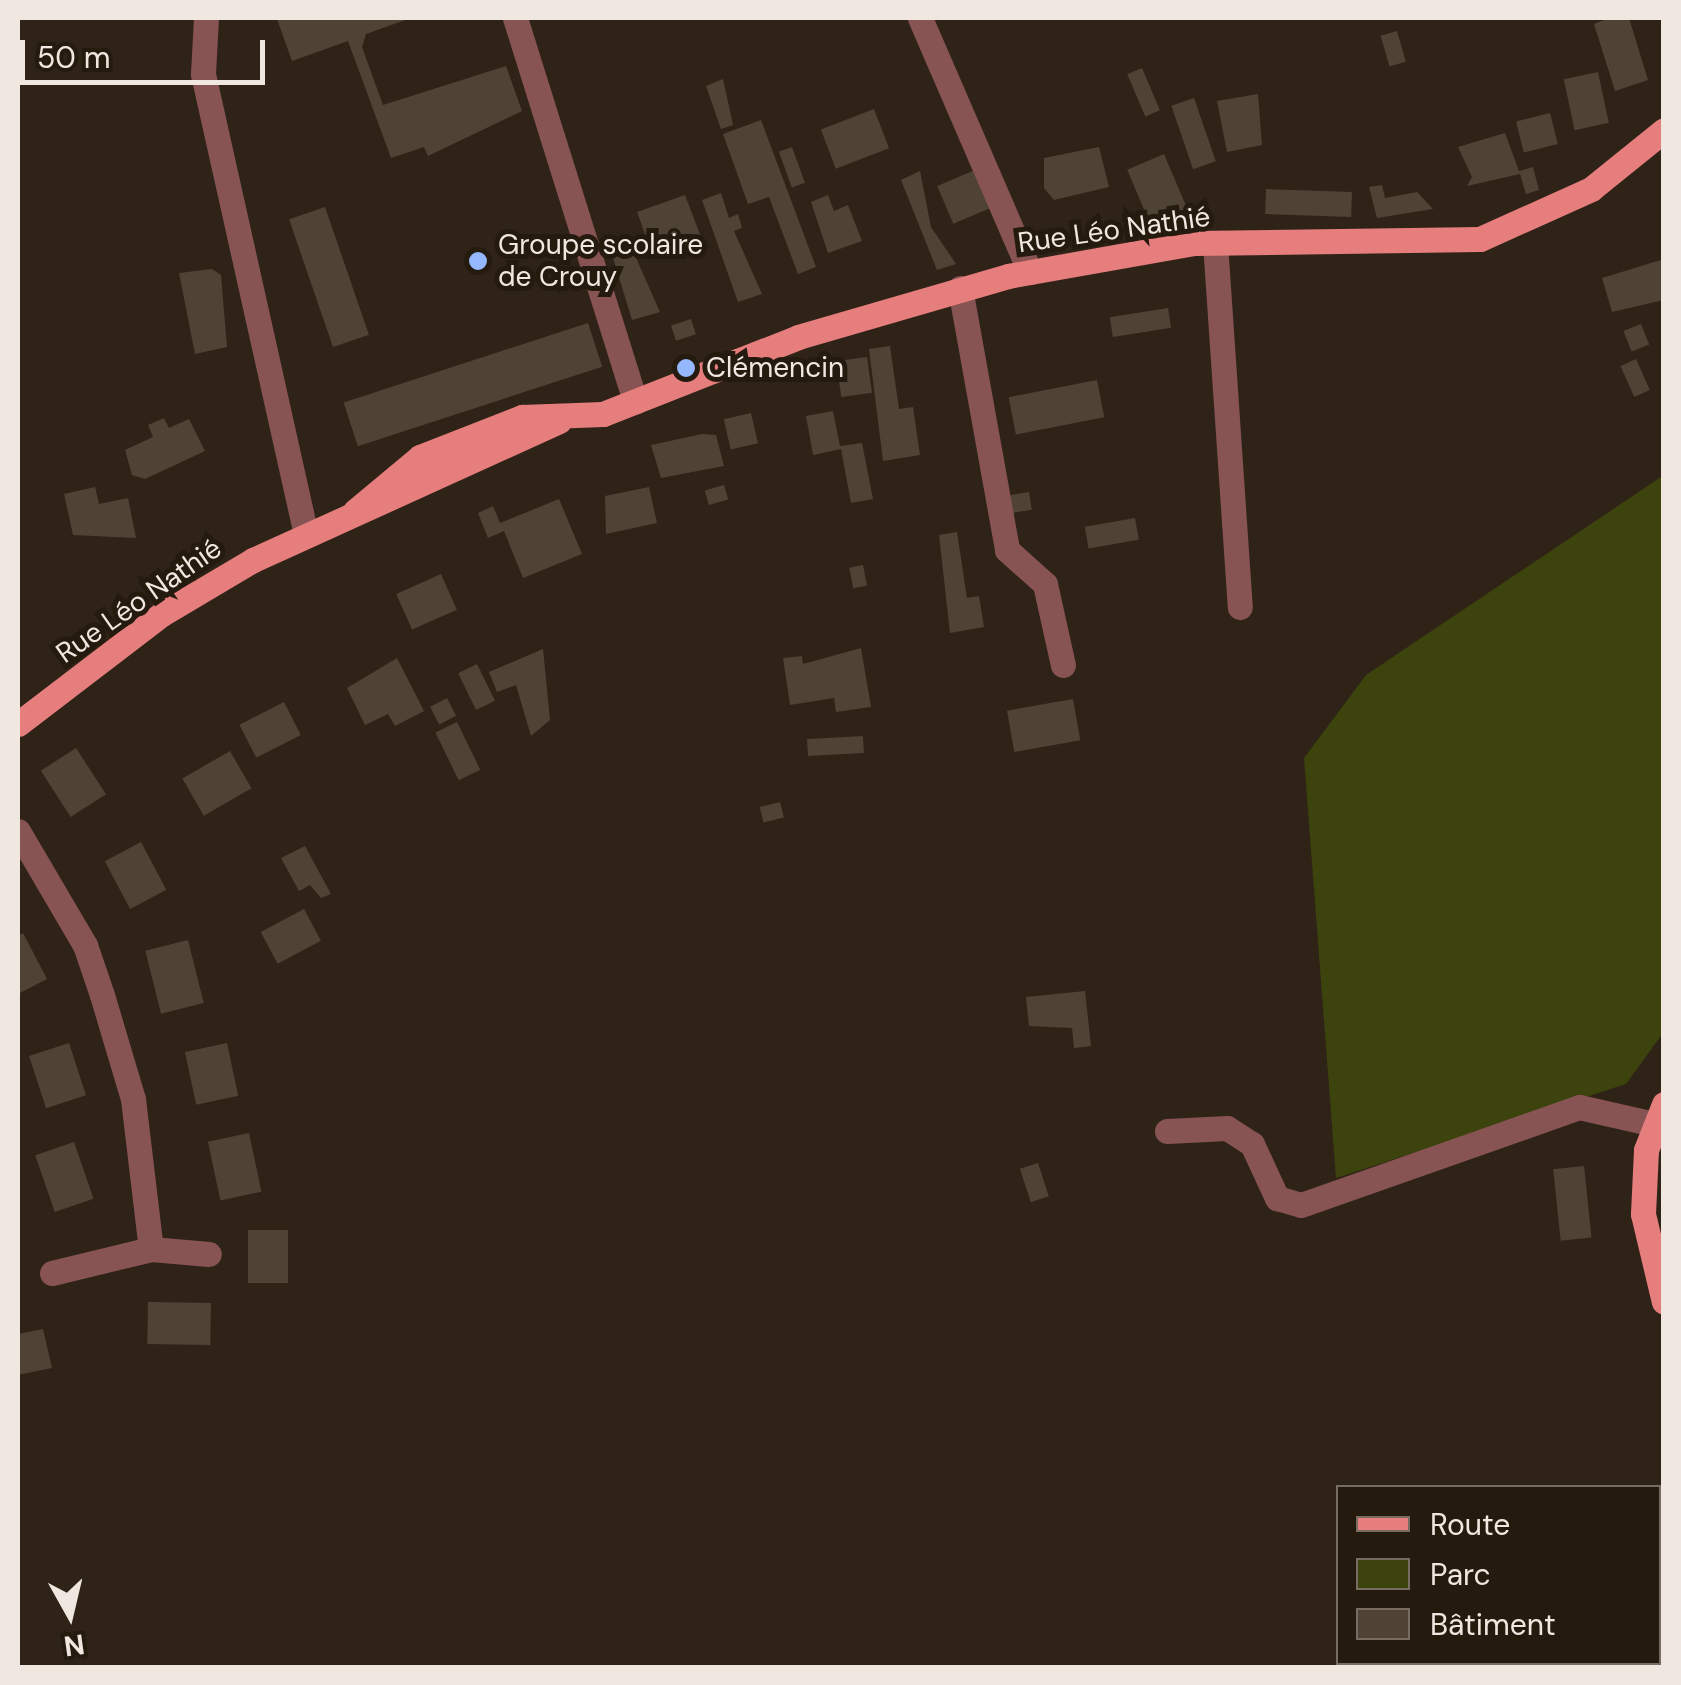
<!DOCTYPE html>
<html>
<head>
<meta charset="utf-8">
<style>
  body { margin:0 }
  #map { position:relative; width:1681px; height:1685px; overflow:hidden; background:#2f2317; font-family:"DM Sans",sans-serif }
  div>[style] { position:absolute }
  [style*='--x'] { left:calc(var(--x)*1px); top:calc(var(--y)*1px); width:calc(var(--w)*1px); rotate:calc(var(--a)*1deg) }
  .green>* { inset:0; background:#3c430d }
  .building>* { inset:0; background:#4e4335; transform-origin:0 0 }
  .minor>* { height:25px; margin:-12.5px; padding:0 12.5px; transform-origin:12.5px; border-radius:12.5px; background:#875353 }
  .major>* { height:25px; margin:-12.5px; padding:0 12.5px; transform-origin:12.5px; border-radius:12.5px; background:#e77e7e }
  .dots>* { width:28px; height:28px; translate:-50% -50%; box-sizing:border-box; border:5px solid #251a0e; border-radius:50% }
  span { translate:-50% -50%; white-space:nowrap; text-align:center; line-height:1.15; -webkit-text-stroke:10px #251a0e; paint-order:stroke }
  .street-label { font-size:28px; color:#f0e8e0 }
  .poi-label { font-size:28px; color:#f0e8e0 }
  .left { translate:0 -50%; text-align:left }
  .frame { position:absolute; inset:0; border:20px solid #f0e8e0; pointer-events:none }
  .legend { position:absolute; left:1336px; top:1485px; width:325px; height:180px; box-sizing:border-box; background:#251a0e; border:2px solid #766c62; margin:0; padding:12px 18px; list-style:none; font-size:30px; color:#f0e8e0 }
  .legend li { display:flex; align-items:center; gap:20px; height:50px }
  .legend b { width:50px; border:2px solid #766c62 }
  .north { position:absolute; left:20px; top:1565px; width:100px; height:100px; -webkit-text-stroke:8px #251a0e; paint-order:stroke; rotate:172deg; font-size:28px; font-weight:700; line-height:40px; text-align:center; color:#f0e8e0 }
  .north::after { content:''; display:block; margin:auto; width:35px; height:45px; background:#f0e8e0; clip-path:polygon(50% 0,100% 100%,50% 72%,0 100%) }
  .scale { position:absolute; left:20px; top:40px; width:245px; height:45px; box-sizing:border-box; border:5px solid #f0e8e0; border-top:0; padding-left:12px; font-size:30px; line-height:35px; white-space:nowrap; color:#f0e8e0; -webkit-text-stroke:8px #251a0e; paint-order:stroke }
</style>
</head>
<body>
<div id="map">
  <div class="green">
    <div style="clip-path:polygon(1661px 477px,1663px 1033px,1626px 1084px,1336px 1178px,1304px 758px,1366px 675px)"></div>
  </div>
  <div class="building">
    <div style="clip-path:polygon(411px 18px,366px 34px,362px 47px,383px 105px,506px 66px,522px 111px,428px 156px,424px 147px,391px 158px,348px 41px,292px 61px,277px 19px)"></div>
    <div style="clip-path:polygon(1609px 18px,1629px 18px,1648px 80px,1615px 91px,1594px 24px)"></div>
    <div style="left:1397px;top:31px;width:32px;height:17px;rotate:74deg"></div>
    <div style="left:1142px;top:68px;width:46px;height:16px;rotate:67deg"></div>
    <div style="left:1598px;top:72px;width:52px;height:35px;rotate:78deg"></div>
    <div style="clip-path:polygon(723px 79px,733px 125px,721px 129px,706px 86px)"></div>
    <div style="clip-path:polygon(1258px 94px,1262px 145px,1227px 152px,1217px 101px)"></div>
    <div style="left:1194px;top:98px;width:67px;height:24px;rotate:71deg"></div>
    <div style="left:874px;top:109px;width:42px;height:57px;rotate:69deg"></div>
    <div style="left:1550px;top:113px;width:32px;height:35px;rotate:76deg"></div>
    <div style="clip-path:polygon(761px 120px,816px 267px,798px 274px,769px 197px,748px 204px,723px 134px)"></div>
    <div style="clip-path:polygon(1505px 133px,1519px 171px,1533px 167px,1539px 190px,1526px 194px,1520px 174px,1467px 186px,1472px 177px,1458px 147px)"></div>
    <div style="left:792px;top:147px;width:38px;height:14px;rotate:70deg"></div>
    <div style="clip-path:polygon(1099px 147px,1109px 187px,1054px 200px,1044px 188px,1044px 158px)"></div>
    <div style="left:1164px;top:154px;width:62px;height:40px;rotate:67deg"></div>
    <div style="left:975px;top:170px;width:41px;height:41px;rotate:67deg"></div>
    <div style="clip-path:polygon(920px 171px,931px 227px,956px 264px,937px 270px,901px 180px)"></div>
    <div style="clip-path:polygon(1382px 185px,1385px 198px,1417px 192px,1433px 209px,1377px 218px,1369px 187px)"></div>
    <div style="left:1352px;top:192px;width:25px;height:86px;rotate:92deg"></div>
    <div style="clip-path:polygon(721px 193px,729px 218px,738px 214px,742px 228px,734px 231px,762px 294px,738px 302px,702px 200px)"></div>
    <div style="clip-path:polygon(685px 195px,704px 245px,653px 256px,637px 212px)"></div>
    <div style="clip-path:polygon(828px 195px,834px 211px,848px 205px,862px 241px,828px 253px,811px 202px)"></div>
    <div style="left:325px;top:207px;width:135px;height:38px;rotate:71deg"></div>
    <div style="clip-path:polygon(629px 242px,660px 312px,632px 320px,610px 248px)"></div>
    <div style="clip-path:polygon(1664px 259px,1664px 300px,1612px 312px,1602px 278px)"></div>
    <div style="clip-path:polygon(212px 269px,221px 275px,227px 347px,195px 354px,179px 273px)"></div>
    <div style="left:1168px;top:308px;width:20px;height:59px;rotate:81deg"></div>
    <div style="left:691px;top:319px;width:16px;height:21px;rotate:72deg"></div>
    <div style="left:588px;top:323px;width:46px;height:257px;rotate:72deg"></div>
    <div style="left:1641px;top:324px;width:22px;height:19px;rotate:68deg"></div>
    <div style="clip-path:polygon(890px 346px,899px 409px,913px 407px,920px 455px,883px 461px,869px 349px)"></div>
    <div style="left:867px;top:357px;width:36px;height:31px;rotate:82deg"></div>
    <div style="left:1636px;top:359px;width:34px;height:17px;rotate:66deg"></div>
    <div style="left:1097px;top:380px;width:38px;height:90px;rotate:79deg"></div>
    <div style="clip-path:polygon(833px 411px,840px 446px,862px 443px,873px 499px,851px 503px,841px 449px,813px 455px,806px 416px)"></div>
    <div style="left:751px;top:413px;width:31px;height:28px;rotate:77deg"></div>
    <div style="clip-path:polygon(164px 418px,169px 428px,189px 419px,205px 451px,145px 479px,132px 475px,125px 450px,153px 437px,148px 425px)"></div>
    <div style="clip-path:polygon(702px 434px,716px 435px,724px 466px,661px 478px,651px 445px)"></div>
    <div style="left:724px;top:485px;width:15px;height:20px;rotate:74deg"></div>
    <div style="clip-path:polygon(95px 487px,99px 504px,128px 498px,136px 538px,73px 535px,64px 494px)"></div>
    <div style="clip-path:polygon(649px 487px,657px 523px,606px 534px,605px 496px)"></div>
    <div style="left:1029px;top:492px;width:18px;height:22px;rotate:81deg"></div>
    <div style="clip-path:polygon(559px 499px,582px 554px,523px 578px,504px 531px,488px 538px,478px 513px,493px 506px,500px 523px)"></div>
    <div style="left:1135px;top:518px;width:22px;height:51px;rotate:80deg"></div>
    <div style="clip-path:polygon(957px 532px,967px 598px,979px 596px,984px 627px,950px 633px,939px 535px)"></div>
    <div style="left:863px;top:565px;width:21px;height:14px;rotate:79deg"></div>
    <div style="left:441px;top:574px;width:39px;height:49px;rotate:66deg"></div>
    <div style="clip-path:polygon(861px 648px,871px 707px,836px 712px,834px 698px,790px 705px,783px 658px,802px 656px,803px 664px)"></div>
    <div style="clip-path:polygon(543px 649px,550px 720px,531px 736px,516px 685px,497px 692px,489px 672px)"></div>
    <div style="clip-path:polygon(397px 658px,424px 711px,395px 726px,388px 714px,365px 725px,347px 688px)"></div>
    <div style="left:477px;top:664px;width:41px;height:21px;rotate:64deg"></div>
    <div style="left:447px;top:698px;width:20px;height:19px;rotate:63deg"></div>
    <div style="left:1073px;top:699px;width:42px;height:67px;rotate:80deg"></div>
    <div style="left:284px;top:702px;width:37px;height:50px;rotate:63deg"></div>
    <div style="left:457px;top:722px;width:53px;height:24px;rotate:64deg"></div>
    <div style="left:863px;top:736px;width:17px;height:56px;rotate:87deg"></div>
    <div style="left:76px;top:748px;width:55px;height:42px;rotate:57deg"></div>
    <div style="left:230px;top:751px;width:43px;height:55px;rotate:60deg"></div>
    <div style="left:780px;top:802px;width:16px;height:21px;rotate:76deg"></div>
    <div style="left:141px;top:842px;width:54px;height:41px;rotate:62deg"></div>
    <div style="clip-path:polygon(305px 846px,331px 894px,321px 898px,310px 885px,299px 891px,281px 858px)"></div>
    <div style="left:304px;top:909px;width:36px;height:49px;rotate:62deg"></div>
    <div style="clip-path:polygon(23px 933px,47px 979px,18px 994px,18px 936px)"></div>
    <div style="left:188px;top:940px;width:65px;height:44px;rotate:76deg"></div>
    <div style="clip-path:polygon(1085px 991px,1091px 1046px,1074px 1048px,1072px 1028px,1029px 1026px,1026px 997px)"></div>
    <div style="left:69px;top:1043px;width:55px;height:42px;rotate:72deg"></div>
    <div style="left:227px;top:1043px;width:54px;height:43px;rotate:78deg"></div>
    <div style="left:249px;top:1133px;width:60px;height:42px;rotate:78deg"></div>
    <div style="left:74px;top:1142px;width:60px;height:41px;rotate:71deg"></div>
    <div style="left:1038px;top:1163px;width:35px;height:19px;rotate:72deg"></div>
    <div style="left:1584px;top:1166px;width:72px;height:31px;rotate:84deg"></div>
    <div style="left:248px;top:1230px;width:40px;height:53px"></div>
    <div style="left:148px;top:1302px;width:63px;height:42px;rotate:1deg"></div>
    <div style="clip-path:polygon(43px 1329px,52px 1368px,18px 1375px,18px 1334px)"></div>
  </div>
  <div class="minor">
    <div style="--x:206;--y:18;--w:56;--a:93.1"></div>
    <div style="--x:203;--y:74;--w:472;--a:77.4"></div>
    <div style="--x:515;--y:18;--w:402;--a:72.6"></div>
    <div style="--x:920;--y:18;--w:277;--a:66.6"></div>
    <div style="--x:1215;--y:243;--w:365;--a:86.1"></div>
    <div style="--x:960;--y:288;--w:266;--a:79.8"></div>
    <div style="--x:1007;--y:550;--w:51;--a:41.8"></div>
    <div style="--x:1045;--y:584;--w:83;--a:77.5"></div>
    <div style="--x:18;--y:831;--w:132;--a:59.6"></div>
    <div style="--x:85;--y:945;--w:53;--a:71.2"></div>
    <div style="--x:102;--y:995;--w:109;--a:73.4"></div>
    <div style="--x:133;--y:1099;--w:151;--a:83.2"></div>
    <div style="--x:1167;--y:1131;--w:60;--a:-2.9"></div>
    <div style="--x:1227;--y:1128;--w:30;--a:33"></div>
    <div style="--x:1252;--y:1144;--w:60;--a:65.2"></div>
    <div style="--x:1277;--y:1198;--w:25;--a:16"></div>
    <div style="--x:1301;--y:1205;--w:295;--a:-19.4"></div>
    <div style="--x:1579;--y:1107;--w:77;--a:12.8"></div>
    <div style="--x:52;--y:1273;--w:102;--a:-13.6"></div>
    <div style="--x:151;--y:1249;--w:58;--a:4.9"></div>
  </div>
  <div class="major">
    <div style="--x:355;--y:511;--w:85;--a:-39.7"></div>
    <div style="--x:420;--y:457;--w:110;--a:-21.4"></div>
    <div style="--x:522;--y:417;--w:81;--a:-2.1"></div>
    <div style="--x:603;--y:414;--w:210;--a:-21.5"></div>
    <div style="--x:798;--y:337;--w:219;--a:-16.2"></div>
    <div style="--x:1008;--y:276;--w:189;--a:-10.1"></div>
    <div style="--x:1194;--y:243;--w:286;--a:-0.8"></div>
    <div style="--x:1480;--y:239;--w:122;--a:-24.2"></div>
    <div style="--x:1591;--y:189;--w:94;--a:-38.9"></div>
    <div style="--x:18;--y:724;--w:181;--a:-37.4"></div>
    <div style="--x:162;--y:614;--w:106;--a:-30.7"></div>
    <div style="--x:253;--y:560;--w:336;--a:-24.4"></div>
    <div style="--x:1664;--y:1104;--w:49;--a:111.4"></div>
    <div style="--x:1646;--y:1150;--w:64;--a:92.7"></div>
    <div style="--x:1643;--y:1214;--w:90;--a:76.6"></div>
  </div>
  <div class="dots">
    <div style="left:478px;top:261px;background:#94b7fd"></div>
    <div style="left:686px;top:368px;background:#94b7fd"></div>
  </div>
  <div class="street-label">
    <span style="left:1114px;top:230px;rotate:-8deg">Rue Léo Nathié</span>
    <span style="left:139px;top:601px;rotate:-35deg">Rue Léo Nathié</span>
  </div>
  <div class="poi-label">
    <span class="left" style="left:498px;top:261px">Groupe scolaire<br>de Crouy</span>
    <span class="left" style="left:706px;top:368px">Clémencin</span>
  </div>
  <div class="frame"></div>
  <ul class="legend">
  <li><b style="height:12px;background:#e77e7e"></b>Route</li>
  <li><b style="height:28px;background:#3c430d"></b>Parc</li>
  <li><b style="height:28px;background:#4e4335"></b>Bâtiment</li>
  </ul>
  <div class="north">N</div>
  <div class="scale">50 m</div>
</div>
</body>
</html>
